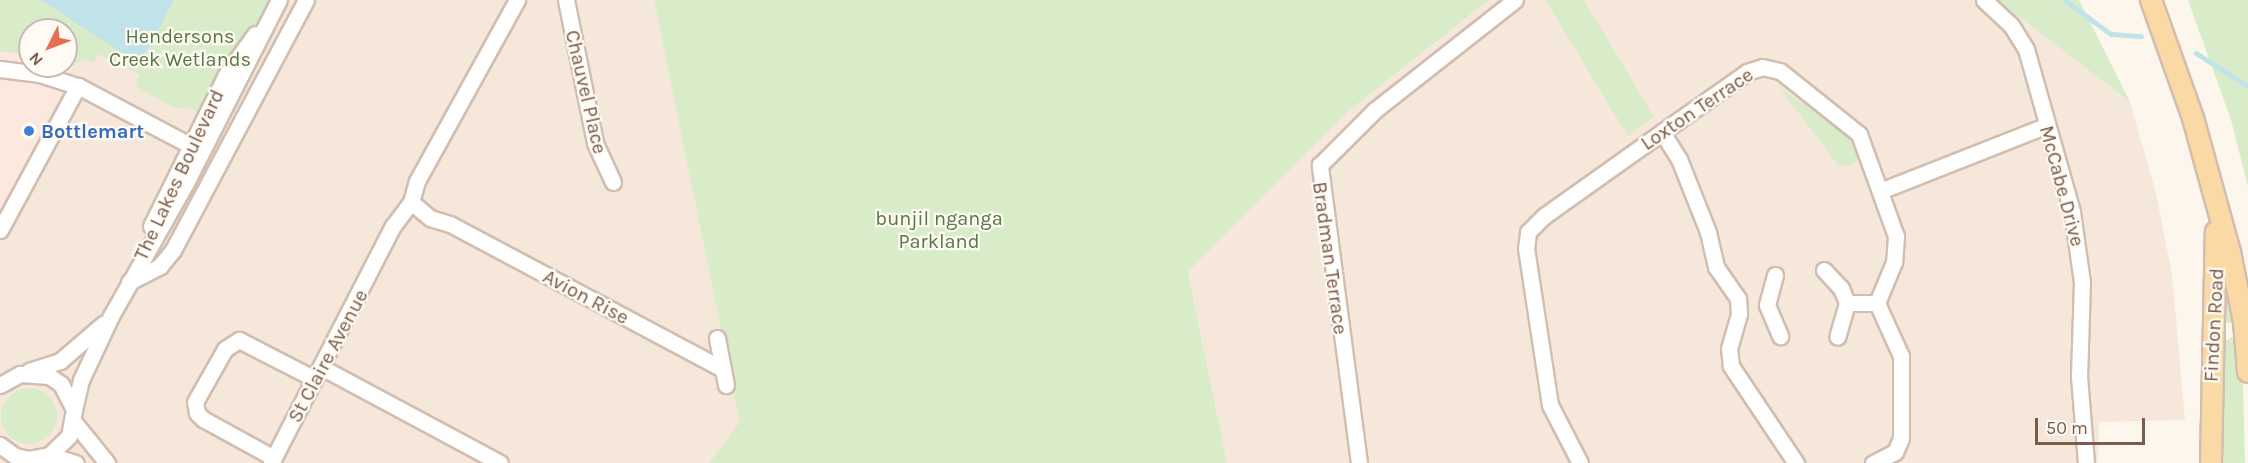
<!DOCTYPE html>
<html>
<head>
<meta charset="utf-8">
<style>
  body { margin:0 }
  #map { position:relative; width:2248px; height:463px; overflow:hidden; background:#fdf6ec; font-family:Karla,sans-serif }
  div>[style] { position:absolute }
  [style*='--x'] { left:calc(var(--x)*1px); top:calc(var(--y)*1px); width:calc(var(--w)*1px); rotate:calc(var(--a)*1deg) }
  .residential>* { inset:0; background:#f5e8da }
  .commercial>* { inset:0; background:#fde8e0 }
  .green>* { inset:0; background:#d8ecc9 }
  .round { border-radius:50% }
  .water>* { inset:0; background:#bfe3e8 }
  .stream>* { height:4.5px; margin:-2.25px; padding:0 2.25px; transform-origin:2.25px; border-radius:2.25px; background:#bfe3e8 }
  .roads { filter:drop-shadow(2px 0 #d1beb0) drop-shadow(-2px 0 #d1beb0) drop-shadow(0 2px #d1beb0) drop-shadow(0 -2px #d1beb0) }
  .minor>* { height:15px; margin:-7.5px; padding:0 7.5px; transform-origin:7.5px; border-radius:7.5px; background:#fff }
  .major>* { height:20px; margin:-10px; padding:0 10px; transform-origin:10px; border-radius:10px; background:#fbd9a5 }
  .dots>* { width:16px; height:16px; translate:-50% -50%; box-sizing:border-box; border:3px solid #fffaf3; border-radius:50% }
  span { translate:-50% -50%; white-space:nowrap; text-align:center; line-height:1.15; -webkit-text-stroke:4.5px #fffaf3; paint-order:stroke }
  .park-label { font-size:20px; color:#537a41 }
  .street-label { font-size:20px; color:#7a5c4d }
  .shop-label { font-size:20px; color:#366cbe; font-weight:700 }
  .left { translate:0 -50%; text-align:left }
  .north { position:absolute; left:18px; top:18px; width:60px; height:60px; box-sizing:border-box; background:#fffaf3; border:2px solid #cabbb1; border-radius:50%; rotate:228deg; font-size:16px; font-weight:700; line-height:24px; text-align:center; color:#7a5c4d }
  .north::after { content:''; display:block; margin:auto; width:21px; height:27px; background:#e76f51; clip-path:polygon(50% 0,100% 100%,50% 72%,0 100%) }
  .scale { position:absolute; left:2035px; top:418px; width:110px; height:27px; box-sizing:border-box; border:3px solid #7a5c4d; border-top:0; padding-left:8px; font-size:18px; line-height:21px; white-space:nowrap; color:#7a5c4d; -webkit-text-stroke:4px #fffaf3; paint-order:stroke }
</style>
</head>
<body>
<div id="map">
  <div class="residential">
    <div style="clip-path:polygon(evenodd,0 0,654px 0,741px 422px,709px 463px,0 463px,0 0,30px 30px,66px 30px,66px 66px,30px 66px,30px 30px)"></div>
    <div style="clip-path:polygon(1489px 0,1997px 0,2130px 102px,2156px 193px,2172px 274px,2185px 420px,2099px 422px,2098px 463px,1227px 463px,1188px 272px,1351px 109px)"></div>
  </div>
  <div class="commercial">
    <div style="clip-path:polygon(0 51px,30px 55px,30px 66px,66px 66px,66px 63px,73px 66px,0 218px)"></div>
  </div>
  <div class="green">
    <div style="clip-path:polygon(0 0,270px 0,201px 114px,188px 107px,174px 108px,135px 86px,140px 75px,98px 54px,93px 63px,84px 59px,73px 66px,66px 63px,66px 30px,30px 30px,30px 55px,0 51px)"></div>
    <div style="clip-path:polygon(654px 0,1489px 0,1351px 109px,1188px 272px,1227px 463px,709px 463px,740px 422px)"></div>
    <div style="clip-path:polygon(1545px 0,1584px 0,1654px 117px,1628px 136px)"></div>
    <div style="clip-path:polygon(1997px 0,2079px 0,2130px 102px,2031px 26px)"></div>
    <div style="clip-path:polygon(2188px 0,2248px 0,2248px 187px,2231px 120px)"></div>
    <div style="clip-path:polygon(1779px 87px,1847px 134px,1860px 156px,1850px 166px,1838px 165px)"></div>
    <div style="clip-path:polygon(2223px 264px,2239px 324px,2221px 322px)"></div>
    <div style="clip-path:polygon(2232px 337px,2242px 346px,2245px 463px,2216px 463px,2222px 343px)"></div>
    <div class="round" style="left:1px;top:388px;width:56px;height:56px"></div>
  </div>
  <div class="water">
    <div style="clip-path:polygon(41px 0,174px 0,147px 51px,137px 58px,124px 54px)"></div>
  </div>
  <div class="stream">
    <div style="--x:2065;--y:0;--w:57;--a:36.5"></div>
    <div style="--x:2111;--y:34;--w:30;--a:4"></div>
    <div style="--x:2196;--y:53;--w:62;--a:32.4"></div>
  </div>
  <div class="roads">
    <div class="minor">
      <div style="--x:566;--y:0;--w:146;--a:78.5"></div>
      <div style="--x:595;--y:143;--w:43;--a:65.2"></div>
      <div style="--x:1984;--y:0;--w:37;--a:43"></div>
      <div style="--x:2011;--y:25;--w:28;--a:58"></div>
      <div style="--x:2026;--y:49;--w:169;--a:74.2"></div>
      <div style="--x:2072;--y:212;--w:71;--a:81.9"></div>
      <div style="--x:2082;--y:282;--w:94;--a:91.8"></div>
      <div style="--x:2079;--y:376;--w:87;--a:85.4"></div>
      <div style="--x:0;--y:69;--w:40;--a:7.1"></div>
      <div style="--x:40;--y:74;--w:40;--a:18"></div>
      <div style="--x:78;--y:86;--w:135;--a:27.9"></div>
      <div style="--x:1662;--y:132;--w:32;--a:58"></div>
      <div style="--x:1679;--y:159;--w:79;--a:68.3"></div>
      <div style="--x:1708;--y:232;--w:36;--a:77"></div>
      <div style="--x:1716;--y:267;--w:39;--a:55"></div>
      <div style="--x:1738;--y:299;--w:15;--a:86"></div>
      <div style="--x:1739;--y:314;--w:35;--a:106"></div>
      <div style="--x:1729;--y:348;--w:18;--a:84"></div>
      <div style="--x:1731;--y:366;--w:117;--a:56.2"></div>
      <div style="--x:1880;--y:191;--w:177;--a:-21.5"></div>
      <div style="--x:411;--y:202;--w:25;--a:40"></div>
      <div style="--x:430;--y:218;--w:21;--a:17"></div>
      <div style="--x:450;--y:224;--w:309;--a:28"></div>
      <div style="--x:151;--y:226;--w:169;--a:-63.6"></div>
      <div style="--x:226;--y:75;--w:50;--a:-54.7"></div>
      <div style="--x:0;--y:230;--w:164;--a:-61.6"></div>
      <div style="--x:1824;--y:270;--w:25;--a:47"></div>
      <div style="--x:1841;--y:288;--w:16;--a:68"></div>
      <div style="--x:1847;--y:303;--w:35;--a:106"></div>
      <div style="--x:1775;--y:275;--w:31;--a:105"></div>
      <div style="--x:1767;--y:305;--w:34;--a:67"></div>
      <div style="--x:129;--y:282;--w:35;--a:-27"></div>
      <div style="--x:160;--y:266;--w:21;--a:-51"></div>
      <div style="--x:173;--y:250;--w:283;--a:-62"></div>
      <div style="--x:1847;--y:303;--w:30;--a:0"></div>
      <div style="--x:717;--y:338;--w:48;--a:79.2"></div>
      <div style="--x:321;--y:367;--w:203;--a:28.2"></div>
      <div style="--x:29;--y:371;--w:33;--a:-18"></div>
      <div style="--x:60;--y:361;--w:57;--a:-40.7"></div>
      <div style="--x:0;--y:385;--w:23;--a:-29"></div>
      <div style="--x:20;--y:374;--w:29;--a:4"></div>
      <div style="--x:49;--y:376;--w:14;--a:34"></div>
      <div style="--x:61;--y:384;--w:29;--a:63"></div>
      <div style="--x:74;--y:410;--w:26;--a:101"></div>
      <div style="--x:69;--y:436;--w:28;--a:136"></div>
      <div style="--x:49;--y:455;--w:20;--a:169"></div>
      <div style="--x:29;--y:459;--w:14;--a:-168"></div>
      <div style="--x:15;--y:456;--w:19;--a:-144"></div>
      <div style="--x:74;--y:410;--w:31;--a:-77"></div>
      <div style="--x:81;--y:380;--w:71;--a:-64.9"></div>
      <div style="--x:111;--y:316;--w:155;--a:-60.6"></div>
      <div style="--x:187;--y:181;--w:203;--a:-63.1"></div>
      <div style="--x:74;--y:422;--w:53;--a:51.2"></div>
      <div style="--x:49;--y:455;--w:28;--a:17"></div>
      <div style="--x:274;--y:458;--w:81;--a:-151.2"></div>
      <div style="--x:203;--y:419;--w:8;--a:-135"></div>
      <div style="--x:197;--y:413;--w:11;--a:-100"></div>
      <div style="--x:195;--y:402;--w:61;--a:-60.5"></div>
      <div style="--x:225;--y:349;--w:17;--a:-33"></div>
      <div style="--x:239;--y:340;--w:85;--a:27.2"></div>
      <div style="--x:271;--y:463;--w:267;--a:-62.8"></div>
      <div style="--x:393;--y:226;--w:30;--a:-53"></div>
      <div style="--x:411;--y:202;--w:22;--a:-74"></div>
      <div style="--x:417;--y:181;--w:207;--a:-61.1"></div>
      <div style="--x:1359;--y:463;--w:301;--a:-97.5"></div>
      <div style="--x:1320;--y:165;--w:78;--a:-45"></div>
      <div style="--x:1375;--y:110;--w:178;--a:-38.2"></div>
      <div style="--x:1580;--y:463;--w:65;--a:-117.3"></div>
      <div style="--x:1550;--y:405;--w:158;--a:-98.7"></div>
      <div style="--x:1526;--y:249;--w:17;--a:-83"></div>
      <div style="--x:1528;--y:232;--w:23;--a:-45"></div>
      <div style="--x:1544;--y:216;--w:145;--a:-35.4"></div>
      <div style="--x:1662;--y:132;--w:104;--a:-35.2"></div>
      <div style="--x:1747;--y:72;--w:16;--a:-18"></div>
      <div style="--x:1762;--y:67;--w:18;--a:13"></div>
      <div style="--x:1780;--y:71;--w:101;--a:38.6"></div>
      <div style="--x:1859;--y:134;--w:109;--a:70.1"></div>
      <div style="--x:1896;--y:236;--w:26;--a:94"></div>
      <div style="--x:1894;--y:262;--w:44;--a:112.5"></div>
      <div style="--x:1877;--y:303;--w:58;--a:65.6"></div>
      <div style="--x:1901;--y:356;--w:82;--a:90"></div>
      <div style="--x:1901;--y:438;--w:15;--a:113"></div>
      <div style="--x:1895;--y:452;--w:25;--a:153"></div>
    </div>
    <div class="major">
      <div style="--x:2151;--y:0;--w:125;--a:70.4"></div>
      <div style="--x:2193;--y:118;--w:139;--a:74.6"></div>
      <div style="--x:2230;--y:252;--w:71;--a:78.7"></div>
      <div style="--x:2244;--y:322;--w:50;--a:85.4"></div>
      <div style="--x:2211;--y:463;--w:231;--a:-88.8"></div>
    </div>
  </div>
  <div class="dots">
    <div style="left:29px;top:131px;background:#3f7fe0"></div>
  </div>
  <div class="park-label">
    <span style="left:180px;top:48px">Hendersons<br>Creek Wetlands</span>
    <span style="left:939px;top:230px">bunjil nganga<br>Parkland</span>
  </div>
  <div class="street-label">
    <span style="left:586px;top:92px;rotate:77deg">Chauvel Place</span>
    <span style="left:1697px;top:109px;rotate:-34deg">Loxton Terrace</span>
    <span style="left:179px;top:175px;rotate:-65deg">The Lakes Boulevard</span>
    <span style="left:2062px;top:186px;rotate:75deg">McCabe Drive</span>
    <span style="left:1330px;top:258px;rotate:82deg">Bradman Terrace</span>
    <span style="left:586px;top:297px;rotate:28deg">Avion Rise</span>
    <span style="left:2214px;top:325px;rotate:-87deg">Findon Road</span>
    <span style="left:328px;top:356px;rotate:-62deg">St Claire Avenue</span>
  </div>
  <div class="shop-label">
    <span class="left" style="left:41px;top:131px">Bottlemart</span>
  </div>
  <div class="north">N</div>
  <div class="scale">50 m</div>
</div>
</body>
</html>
